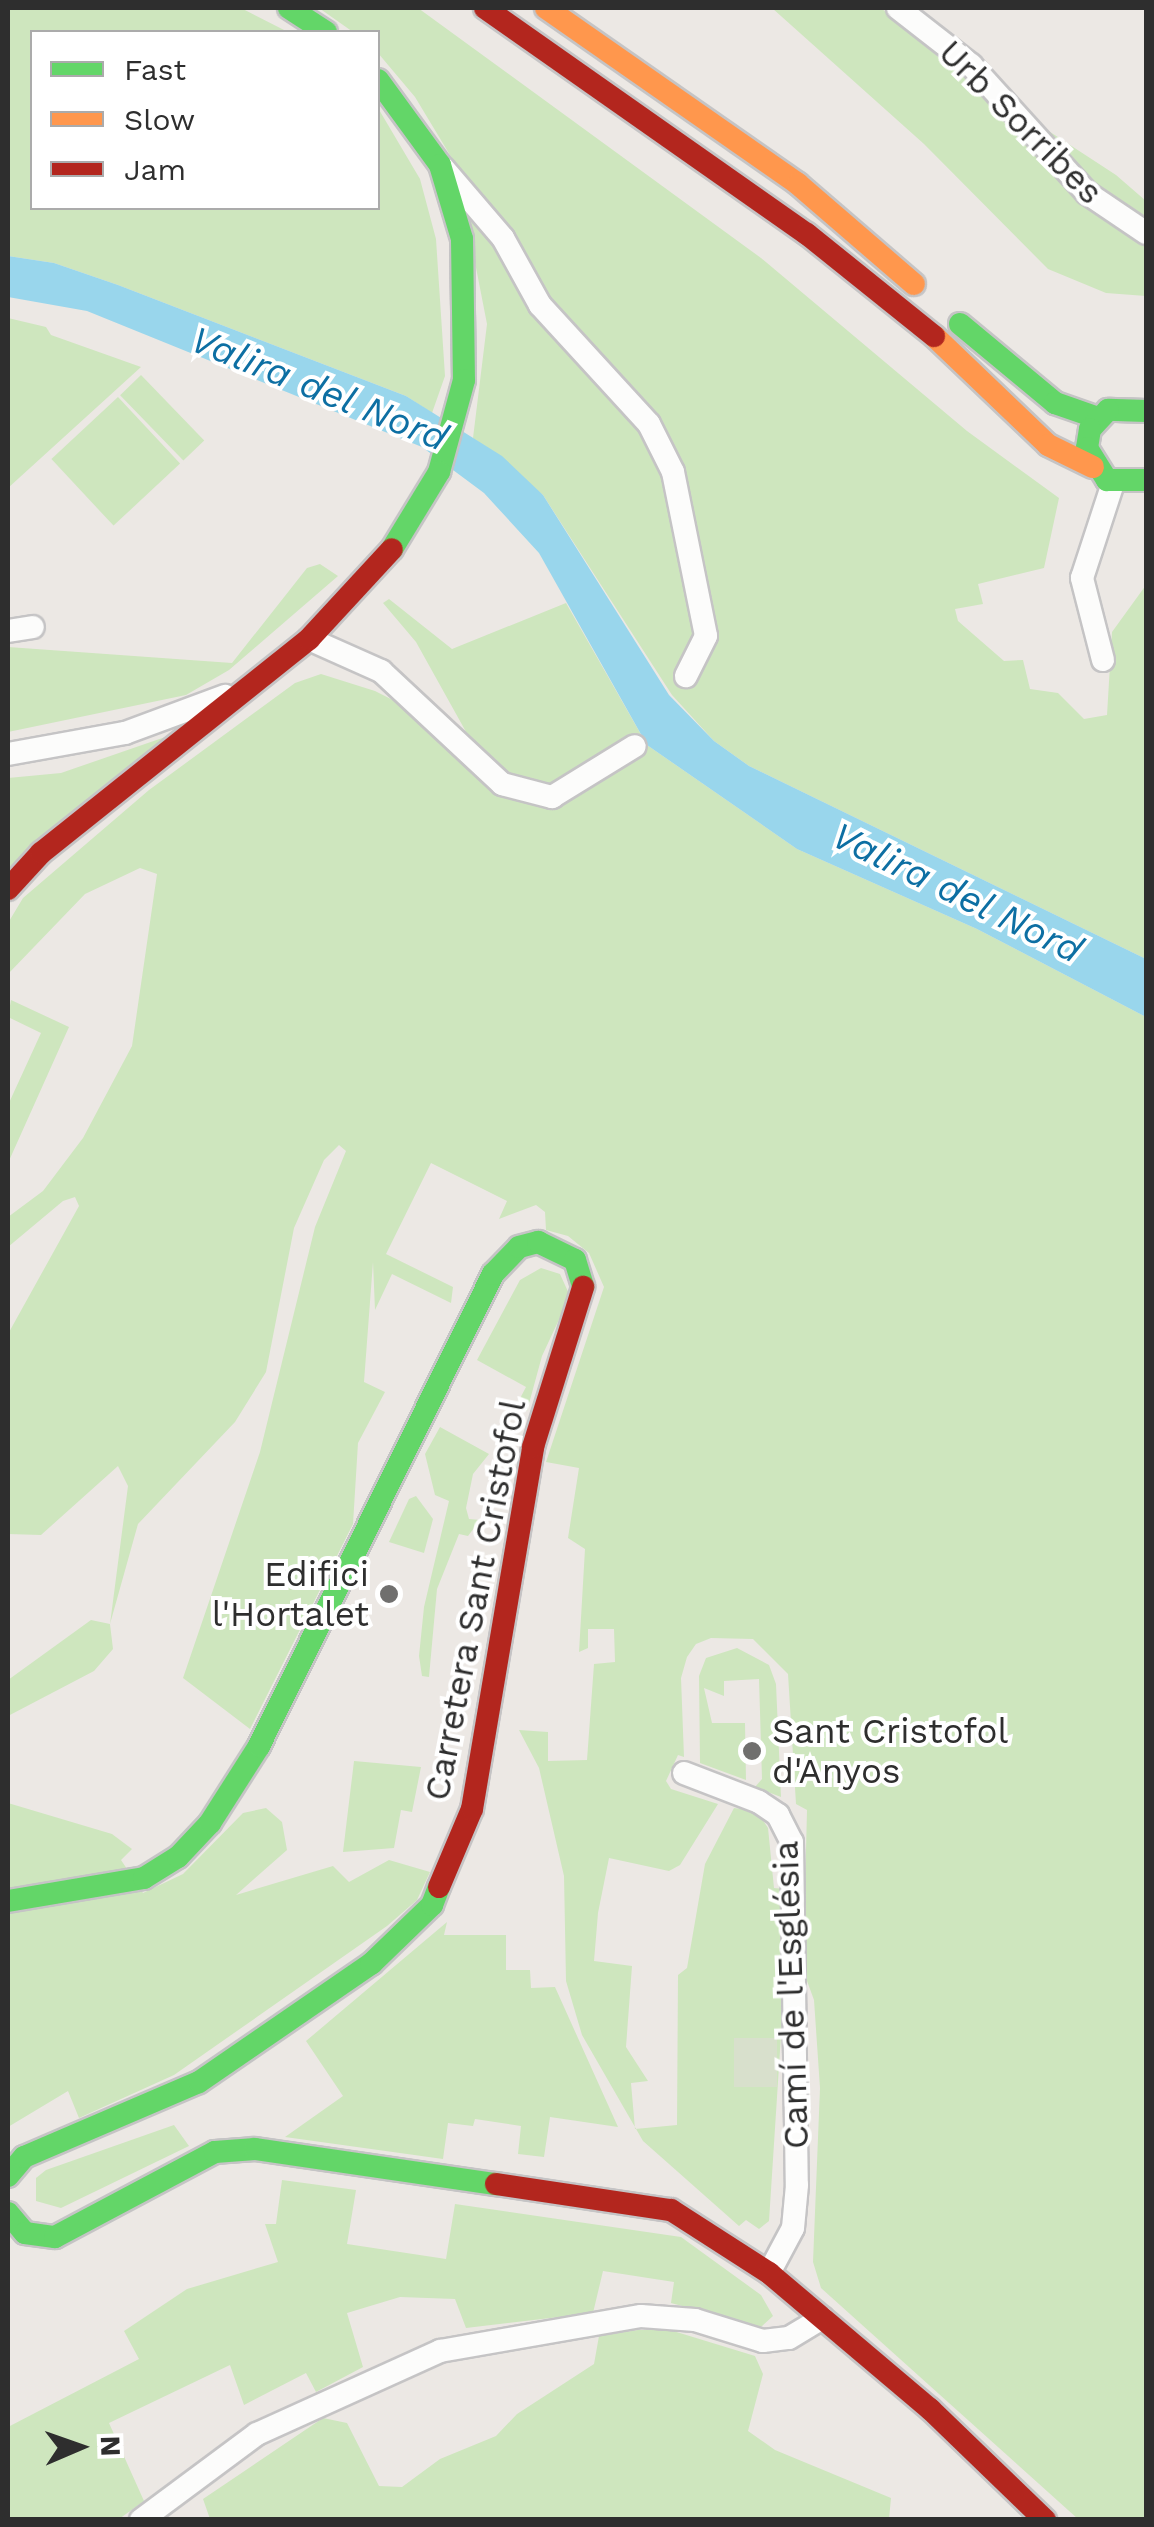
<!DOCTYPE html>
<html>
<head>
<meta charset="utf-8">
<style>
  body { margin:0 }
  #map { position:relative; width:1154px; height:2527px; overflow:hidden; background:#ece8e4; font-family:"Work Sans",sans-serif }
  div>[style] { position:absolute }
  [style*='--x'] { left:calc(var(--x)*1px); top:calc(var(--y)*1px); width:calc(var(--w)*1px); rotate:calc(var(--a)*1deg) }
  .green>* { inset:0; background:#cee6be; transform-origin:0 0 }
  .cemetery>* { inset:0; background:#d8e0cc; transform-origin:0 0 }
  .water>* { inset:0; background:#99d6ec }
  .roads { filter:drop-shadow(2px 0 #c5c4c5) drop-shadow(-2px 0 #c5c4c5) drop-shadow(0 2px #c5c4c5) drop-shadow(0 -2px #c5c4c5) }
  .street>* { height:22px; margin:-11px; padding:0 11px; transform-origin:11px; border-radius:11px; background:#fcfcfb }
  .fast>* { height:22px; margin:-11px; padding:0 11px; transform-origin:11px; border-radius:11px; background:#63d668 }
  .slow>* { height:22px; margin:-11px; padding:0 11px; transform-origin:11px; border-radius:11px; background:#ff974d }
  .jam>* { height:22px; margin:-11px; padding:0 11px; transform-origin:11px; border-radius:11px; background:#b3261e }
  .dots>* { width:28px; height:28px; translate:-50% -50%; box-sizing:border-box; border:5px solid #fff; border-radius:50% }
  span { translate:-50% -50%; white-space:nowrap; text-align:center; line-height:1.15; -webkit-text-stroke:8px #fff; paint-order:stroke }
  .street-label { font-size:35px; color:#2e2e2e }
  .poi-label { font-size:35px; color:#2e2e2e }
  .right { translate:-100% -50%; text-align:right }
  .left { translate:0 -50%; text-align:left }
  .water-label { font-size:38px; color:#0d6fa3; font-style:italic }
  .frame { position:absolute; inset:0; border:10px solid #2e2e2e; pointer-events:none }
  .legend { position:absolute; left:30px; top:30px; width:350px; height:180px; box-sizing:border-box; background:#fff; border:2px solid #ababab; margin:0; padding:12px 18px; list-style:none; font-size:30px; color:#2e2e2e }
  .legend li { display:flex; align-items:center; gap:20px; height:50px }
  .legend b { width:50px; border:2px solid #ababab }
  .north { position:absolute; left:30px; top:2397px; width:100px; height:100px; -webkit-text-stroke:8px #fff; paint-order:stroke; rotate:88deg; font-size:28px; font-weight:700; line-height:40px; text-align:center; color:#2e2e2e }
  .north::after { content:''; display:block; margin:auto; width:35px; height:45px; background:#2e2e2e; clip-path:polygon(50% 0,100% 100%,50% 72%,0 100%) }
</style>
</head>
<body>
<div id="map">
  <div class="green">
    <div style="clip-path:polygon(8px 8px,241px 8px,288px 32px,32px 32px,32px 208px,378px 208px,378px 108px,420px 179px,436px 239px,445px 376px,432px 413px,406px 396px,118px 285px,54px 263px,8px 256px)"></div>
    <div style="clip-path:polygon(319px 8px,418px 8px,761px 258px,967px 431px,1059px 498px,1044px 568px,978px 584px,983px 604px,955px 609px,958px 621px,1004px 661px,1023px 660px,1030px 689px,1058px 693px,1084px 719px,1107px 715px,1112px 632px,1146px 585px,1146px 959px,749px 766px,714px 741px,672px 695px,543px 495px,473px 438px,487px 324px,456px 165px,415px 97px,378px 53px,378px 32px,353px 32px)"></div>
    <div style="clip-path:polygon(772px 8px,881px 8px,949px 66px,1116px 175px,1146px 201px,1146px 296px,1106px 293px,1048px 269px,924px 144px)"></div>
    <div style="clip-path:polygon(8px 318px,46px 327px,51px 335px,141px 367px,8px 488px)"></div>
    <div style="left:141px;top:375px;width:91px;height:29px;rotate:46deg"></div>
    <div style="left:118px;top:397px;width:91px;height:91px;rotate:47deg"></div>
    <div style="clip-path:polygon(320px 564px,338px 576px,229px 670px,186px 695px,8px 732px,8px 647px,232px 663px,307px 568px)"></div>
    <div style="clip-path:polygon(evenodd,389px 599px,452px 649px,566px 603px,647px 745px,797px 849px,977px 929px,1146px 1017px,1146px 2519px,1078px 2519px,821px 2288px,813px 2262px,820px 2088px,814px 2000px,803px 1970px,784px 1989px,769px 2221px,759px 2229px,746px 2220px,739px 2226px,643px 2141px,582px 2035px,566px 1981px,564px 1876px,539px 1768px,519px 1730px,548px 1732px,548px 1761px,587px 1760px,594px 1664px,615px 1662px,614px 1629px,588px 1629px,588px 1648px,579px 1652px,585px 1549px,568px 1538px,579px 1468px,546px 1462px,604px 1287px,589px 1253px,568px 1236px,546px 1230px,545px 1212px,536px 1205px,499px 1219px,507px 1201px,431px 1163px,386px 1254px,453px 1287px,451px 1303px,392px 1274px,375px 1310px,373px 1262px,364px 1382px,385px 1392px,358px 1443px,353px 1524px,250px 1729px,183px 1678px,260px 1452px,315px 1227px,346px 1151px,339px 1145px,324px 1160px,294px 1228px,266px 1372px,235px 1422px,138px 1524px,110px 1624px,113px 1649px,94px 1671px,8px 1716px,8px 1680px,91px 1620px,110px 1624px,128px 1486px,118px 1466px,41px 1535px,8px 1534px,8px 1334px,79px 1206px,75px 1197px,63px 1201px,8px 1247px,8px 1217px,43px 1191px,83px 1138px,132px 1046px,157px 874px,140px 868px,85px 894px,8px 974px,8px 923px,23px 898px,149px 790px,295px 683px,321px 674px,375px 691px,470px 739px,416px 642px,383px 603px,389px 599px,711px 1638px,753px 1639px,788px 1674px,796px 1804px,807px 1810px,805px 1891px,774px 1888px,768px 1828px,757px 1811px,734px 1808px,705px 1864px,687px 1968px,678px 1975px,677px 2125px,635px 2129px,631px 2083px,648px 2081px,626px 2047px,632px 1966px,594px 1961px,598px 1913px,609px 1858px,669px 1871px,680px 1865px,718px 1804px,671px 1789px,666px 1781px,678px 1755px,684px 1757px,681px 1678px,687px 1657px,696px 1644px,711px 1638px)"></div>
    <div style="clip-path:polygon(171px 735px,8px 871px,8px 778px,61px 773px)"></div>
    <div style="clip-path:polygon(11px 1000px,69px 1027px,8px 1163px,8px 1105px,41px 1033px,8px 1017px)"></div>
    <div style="clip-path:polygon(541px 1268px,560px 1274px,570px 1296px,542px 1356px,527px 1411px,516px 1406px,526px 1387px,477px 1360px,520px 1280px)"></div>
    <div style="clip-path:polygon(440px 1427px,489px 1454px,473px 1474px,466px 1508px,469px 1519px,480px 1520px,468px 1536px,459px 1534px,437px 1589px,429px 1677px,422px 1676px,419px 1656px,424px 1607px,449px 1501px,435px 1495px,425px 1454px)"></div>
    <div style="clip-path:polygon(416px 1496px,433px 1519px,424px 1553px,389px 1542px,409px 1499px)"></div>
    <div style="clip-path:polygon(737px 1648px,769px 1665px,776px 1684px,781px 1797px,755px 1787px,762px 1779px,759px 1679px,724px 1681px,724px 1696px,704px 1688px,712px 1723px,745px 1723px,746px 1780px,700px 1763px,699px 1676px,706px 1658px)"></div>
    <div style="clip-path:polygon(354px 1761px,421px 1767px,412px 1812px,401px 1810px,394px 1848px,343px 1852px)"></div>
    <div style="clip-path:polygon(8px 1803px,112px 1834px,132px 1849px,121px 1860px,143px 1893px,183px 1874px,243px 1813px,266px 1808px,282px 1822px,287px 1850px,236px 1895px,333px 1866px,349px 1882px,389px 1860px,430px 1872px,417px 1900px,387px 1926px,174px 2075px,79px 2118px,68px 2091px,8px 2127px)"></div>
    <div style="clip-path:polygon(447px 1922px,444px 1935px,506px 1935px,506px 1970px,530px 1970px,531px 1988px,555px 1987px,618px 2127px,550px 2117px,544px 2157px,518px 2154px,521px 2126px,475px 2119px,473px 2126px,448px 2123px,443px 2159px,285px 2137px,343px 2096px,306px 2041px)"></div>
    <div style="clip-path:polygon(174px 2125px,189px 2146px,61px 2208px,36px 2201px,36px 2178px,46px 2170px)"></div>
    <div style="clip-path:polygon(282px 2180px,356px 2190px,347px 2244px,446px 2259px,455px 2204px,681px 2237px,761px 2295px,773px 2316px,761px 2327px,671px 2303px,674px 2282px,603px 2271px,593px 2313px,466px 2328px,455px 2299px,400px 2297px,347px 2313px,363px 2367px,316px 2392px,306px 2373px,244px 2405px,230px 2365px,109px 2423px,144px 2501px,119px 2519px,8px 2520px,8px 2427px,139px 2359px,124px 2331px,187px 2289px,278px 2262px,265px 2224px,276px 2224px)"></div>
    <div style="clip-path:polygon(638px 2330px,670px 2330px,755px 2356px,763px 2374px,748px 2431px,775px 2450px,891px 2498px,889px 2519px,210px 2519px,203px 2499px,323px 2418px,347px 2423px,379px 2486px,402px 2487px,440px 2459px,496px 2436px,517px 2414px,594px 2364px,599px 2336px)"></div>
  </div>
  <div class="cemetery">
    <div style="left:734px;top:2038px;width:43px;height:49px"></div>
  </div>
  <div class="water">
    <div style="clip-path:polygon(8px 256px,54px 263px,118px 285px,406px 396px,502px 456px,543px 495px,669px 695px,714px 741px,749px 766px,1146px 959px,1146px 1017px,977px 929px,797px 849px,647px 745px,539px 553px,484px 493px,422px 447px,87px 311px,8px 297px)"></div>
  </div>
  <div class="roads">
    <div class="street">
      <div style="--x:898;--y:8;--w:93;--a:38"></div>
      <div style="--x:971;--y:65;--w:173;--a:47.8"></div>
      <div style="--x:1087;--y:193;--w:71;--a:34.1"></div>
      <div style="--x:443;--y:168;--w:92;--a:49.4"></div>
      <div style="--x:503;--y:238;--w:77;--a:61.1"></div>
      <div style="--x:540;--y:305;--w:161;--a:47.5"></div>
      <div style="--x:649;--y:424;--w:54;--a:63.4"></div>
      <div style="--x:673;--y:472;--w:167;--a:78.6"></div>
      <div style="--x:706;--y:636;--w:45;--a:116.6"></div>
      <div style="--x:8;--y:631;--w:25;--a:-9"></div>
      <div style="--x:309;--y:639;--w:79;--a:24"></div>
      <div style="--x:381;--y:671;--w:166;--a:43"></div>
      <div style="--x:502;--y:784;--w:52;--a:14.6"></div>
      <div style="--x:552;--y:797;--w:97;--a:-31.6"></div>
      <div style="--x:1103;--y:660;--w:85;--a:-104.4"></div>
      <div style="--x:1082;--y:578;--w:100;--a:-71.9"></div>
      <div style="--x:8;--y:754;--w:119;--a:-10.2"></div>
      <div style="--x:125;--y:733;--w:107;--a:-20.3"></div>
      <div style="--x:684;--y:1773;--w:80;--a:21.1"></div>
      <div style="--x:759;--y:1802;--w:23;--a:34"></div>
      <div style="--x:778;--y:1815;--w:30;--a:63"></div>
      <div style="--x:792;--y:1842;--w:343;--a:89.2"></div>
      <div style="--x:797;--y:2185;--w:43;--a:95.3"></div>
      <div style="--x:793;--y:2228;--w:51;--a:118.1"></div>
      <div style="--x:141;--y:2520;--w:144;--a:-36.6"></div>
      <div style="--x:257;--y:2434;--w:201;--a:-24.4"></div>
      <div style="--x:440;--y:2351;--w:204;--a:-9.9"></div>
      <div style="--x:641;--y:2316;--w:54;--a:4.2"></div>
      <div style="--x:695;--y:2320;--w:71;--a:17.2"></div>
      <div style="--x:763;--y:2341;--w:26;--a:-7"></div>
      <div style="--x:789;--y:2338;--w:39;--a:-31"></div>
    </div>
    <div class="fast">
      <div style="--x:289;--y:8;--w:44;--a:33"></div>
      <div style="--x:378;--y:80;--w:105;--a:53.9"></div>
      <div style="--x:440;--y:165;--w:77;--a:73.4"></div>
      <div style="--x:462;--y:239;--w:141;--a:89.2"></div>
      <div style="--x:464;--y:380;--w:95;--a:105.2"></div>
      <div style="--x:439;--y:472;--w:90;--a:121.4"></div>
      <div style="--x:960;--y:324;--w:124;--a:39.7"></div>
      <div style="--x:1055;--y:403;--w:46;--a:19.2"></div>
      <div style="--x:1146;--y:411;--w:38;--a:-178"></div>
      <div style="--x:1108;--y:410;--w:26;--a:133"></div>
      <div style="--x:1090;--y:429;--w:19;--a:99"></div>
      <div style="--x:1087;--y:448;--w:38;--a:58"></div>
      <div style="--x:1107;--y:480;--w:39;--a:0"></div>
      <div style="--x:8;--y:1901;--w:138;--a:-9.6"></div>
      <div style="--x:144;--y:1878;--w:40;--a:-32"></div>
      <div style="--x:178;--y:1857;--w:47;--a:-46.7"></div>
      <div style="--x:210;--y:1823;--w:91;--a:-57.5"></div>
      <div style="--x:259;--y:1746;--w:527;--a:-63.63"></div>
      <div style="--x:493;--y:1274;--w:37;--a:-46"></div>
      <div style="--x:519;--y:1247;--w:20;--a:-15"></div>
      <div style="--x:538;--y:1242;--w:41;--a:25.9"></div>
      <div style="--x:575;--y:1260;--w:28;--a:73"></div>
      <div style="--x:8;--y:2176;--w:25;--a:-50"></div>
      <div style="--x:24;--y:2157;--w:190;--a:-23.2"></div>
      <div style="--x:199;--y:2082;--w:209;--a:-34.5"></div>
      <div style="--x:371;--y:1964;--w:85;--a:-44"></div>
      <div style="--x:432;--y:1905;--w:19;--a:-69"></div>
      <div style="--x:8;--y:2213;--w:26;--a:50"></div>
      <div style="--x:25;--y:2233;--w:30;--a:8"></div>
      <div style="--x:55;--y:2237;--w:181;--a:-28"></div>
      <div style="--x:215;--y:2152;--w:40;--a:-4.3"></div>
      <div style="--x:255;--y:2149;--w:244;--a:8.3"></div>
    </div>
    <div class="slow">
      <div style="--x:546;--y:8;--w:307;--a:34.9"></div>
      <div style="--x:798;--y:184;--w:153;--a:40.8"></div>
      <div style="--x:934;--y:336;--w:158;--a:43.7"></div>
      <div style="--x:1048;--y:445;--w:50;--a:26.1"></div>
    </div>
    <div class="jam">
      <div style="--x:485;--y:8;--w:393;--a:35.1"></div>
      <div style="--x:807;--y:234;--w:163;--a:38.8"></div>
      <div style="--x:8;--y:889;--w:49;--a:-47.5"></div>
      <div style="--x:41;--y:853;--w:343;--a:-38.6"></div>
      <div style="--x:309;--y:639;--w:122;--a:-47.3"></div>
      <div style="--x:439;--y:1887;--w:85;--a:-67.1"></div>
      <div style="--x:472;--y:1809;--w:367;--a:-80.4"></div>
      <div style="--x:533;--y:1447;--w:168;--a:-72.6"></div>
      <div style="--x:496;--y:2184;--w:177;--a:8.5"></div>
      <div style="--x:671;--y:2210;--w:117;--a:32.7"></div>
      <div style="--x:769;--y:2273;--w:211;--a:40.2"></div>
      <div style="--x:930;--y:2409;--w:160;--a:44"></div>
    </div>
  </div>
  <div class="dots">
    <div style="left:389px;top:1594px;background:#706f6e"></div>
    <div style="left:752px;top:1751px;background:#706f6e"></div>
  </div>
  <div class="street-label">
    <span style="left:1021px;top:122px;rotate:45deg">Urb Sorribes</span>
    <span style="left:475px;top:1600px;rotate:-79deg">Carretera Sant Cristofol</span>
    <span style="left:791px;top:1995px;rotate:-92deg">Camí de l'Església</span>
  </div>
  <div class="poi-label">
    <span class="right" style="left:369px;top:1594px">Edifici<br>l'Hortalet</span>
    <span class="left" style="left:772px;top:1751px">Sant Cristofol<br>d'Anyos</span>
  </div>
  <div class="water-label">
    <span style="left:319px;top:389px;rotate:22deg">Valira del Nord</span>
    <span style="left:957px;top:893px;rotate:26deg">Valira del Nord</span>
  </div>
  <div class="frame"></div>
  <ul class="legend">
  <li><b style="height:12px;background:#63d668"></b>Fast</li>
  <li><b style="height:12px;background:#ff974d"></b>Slow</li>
  <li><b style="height:12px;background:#b3261e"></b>Jam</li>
  </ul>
  <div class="north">N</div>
</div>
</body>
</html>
